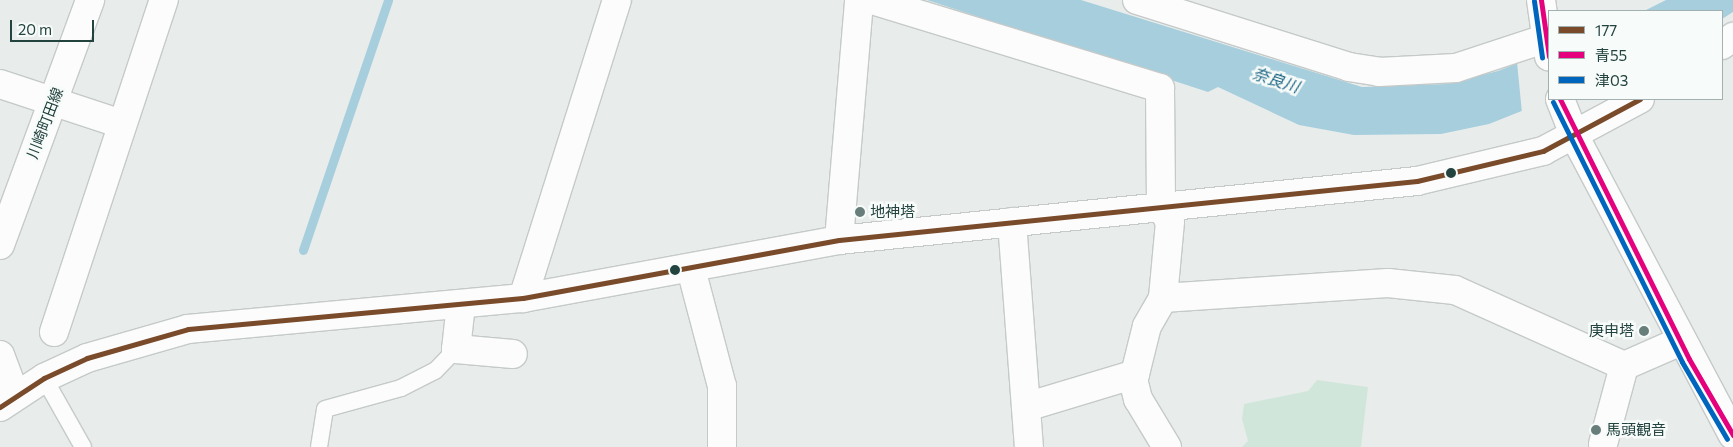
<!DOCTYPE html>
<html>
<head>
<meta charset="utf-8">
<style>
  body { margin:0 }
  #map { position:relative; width:1733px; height:447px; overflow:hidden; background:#e8edeb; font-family:Commissioner,"Noto Sans JP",sans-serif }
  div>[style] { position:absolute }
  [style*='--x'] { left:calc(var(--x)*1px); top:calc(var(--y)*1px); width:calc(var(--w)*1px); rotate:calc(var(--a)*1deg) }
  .green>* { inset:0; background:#d1e6da }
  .water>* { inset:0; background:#a7cedd }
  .pier>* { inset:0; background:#e8edeb }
  .stream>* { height:9px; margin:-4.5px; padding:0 4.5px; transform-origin:4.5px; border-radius:4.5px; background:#a7cedd }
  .roads { filter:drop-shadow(1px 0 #c5cac9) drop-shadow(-1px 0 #c5cac9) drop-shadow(0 1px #c5cac9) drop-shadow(0 -1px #c5cac9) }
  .service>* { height:16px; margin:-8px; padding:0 8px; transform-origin:8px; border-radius:8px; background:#fcfcfc }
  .minor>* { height:28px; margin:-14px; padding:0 14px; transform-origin:14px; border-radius:14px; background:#fcfcfc }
  .tertiary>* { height:28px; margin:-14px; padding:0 14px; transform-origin:14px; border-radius:14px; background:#fcfcfc }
  .secondary>* { height:28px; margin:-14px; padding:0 14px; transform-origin:14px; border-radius:14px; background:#fcfcfc }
  .bus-1>* { height:5px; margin:-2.5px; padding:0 2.5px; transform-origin:2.5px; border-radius:2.5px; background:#7a4b2a }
  .bus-2>* { height:5px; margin:-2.5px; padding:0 2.5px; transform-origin:2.5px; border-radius:2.5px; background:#e5007d }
  .bus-3>* { height:5px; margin:-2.5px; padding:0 2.5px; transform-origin:2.5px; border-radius:2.5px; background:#0065bd }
  .dots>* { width:14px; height:14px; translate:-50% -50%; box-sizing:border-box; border:2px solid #f7fbf9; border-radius:50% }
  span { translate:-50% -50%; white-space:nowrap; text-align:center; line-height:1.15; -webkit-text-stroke:5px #f7fbf9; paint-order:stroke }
  .street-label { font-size:15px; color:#23433f }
  .poi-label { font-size:15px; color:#23433f }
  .left { translate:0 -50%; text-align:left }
  .right { translate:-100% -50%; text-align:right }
  .water-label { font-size:16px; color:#186484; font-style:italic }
  .legend { position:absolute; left:1548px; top:10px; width:175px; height:90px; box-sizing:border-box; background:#f7fbf9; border:1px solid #a2b1af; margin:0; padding:6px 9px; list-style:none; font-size:15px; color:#23433f }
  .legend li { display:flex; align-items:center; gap:10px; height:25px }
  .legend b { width:25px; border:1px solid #a2b1af }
  .scale { position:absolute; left:10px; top:20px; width:84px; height:22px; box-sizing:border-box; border:2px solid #23433f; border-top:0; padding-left:6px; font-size:15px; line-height:18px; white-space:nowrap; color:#23433f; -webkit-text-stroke:4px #f7fbf9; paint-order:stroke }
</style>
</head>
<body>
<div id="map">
  <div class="green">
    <div style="clip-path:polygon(1317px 380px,1368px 387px,1361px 447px,1242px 447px,1248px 441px,1242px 419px,1244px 404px,1308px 391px)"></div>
  </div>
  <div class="water">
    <div style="clip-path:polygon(927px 0,1081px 0,1362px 87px,1446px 84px,1498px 71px,1549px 51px,1537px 105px,1489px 124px,1441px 134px,1354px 135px,1299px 125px,1218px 87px,1208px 92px)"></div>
    <div style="clip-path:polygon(1666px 0,1733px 0,1733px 12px,1722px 19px,1722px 11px,1644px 11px)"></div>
  </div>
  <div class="pier">
    <div style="clip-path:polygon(1549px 49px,1551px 100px,1522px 113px,1517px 62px)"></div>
  </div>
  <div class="stream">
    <div style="--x:303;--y:250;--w:264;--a:-71.2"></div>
  </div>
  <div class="roads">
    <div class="service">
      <div style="--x:44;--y:378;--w:79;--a:60.5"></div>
      <div style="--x:319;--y:447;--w:38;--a:-81"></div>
      <div style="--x:325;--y:409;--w:79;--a:-15.4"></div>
      <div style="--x:401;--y:388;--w:38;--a:-27"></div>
      <div style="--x:435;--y:371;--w:30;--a:-46"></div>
    </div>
    <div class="minor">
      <div style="--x:872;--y:0;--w:301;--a:17"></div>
      <div style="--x:1160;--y:88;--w:118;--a:89.5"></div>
      <div style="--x:1161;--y:206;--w:18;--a:61"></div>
      <div style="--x:1170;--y:222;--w:76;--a:95.3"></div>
      <div style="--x:1137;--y:0;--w:222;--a:17.5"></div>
      <div style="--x:1349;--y:67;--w:30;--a:9"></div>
      <div style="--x:1379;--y:72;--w:77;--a:-3"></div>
      <div style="--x:1456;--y:68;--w:96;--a:-18.2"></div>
      <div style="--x:0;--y:84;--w:128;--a:18.2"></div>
      <div style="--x:1012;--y:222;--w:226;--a:85.7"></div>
      <div style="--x:839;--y:240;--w:241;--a:-85.2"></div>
      <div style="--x:691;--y:269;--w:121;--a:75.2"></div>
      <div style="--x:722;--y:386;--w:61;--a:90"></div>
      <div style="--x:523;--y:298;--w:312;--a:-72.5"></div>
      <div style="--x:461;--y:304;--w:45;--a:96.3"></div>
      <div style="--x:456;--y:349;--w:57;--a:5"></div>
      <div style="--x:54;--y:332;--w:350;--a:-71.7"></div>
      <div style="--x:1132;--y:375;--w:25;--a:76"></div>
      <div style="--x:1138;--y:399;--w:56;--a:58.9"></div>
      <div style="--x:1026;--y:407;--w:114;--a:-16.8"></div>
      <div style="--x:1135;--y:374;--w:49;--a:-76"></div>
      <div style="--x:1147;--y:326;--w:32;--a:-60"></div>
      <div style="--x:1163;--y:298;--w:225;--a:-3.8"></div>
      <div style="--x:1388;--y:283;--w:67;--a:6"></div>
      <div style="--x:1455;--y:290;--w:185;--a:24.2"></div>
      <div style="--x:1624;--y:366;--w:62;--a:-23.7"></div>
      <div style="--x:1603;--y:444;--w:81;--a:-74.9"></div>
    </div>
    <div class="tertiary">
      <div style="--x:1575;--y:137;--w:337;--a:62.1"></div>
    </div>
    <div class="secondary">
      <div style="--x:1541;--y:0;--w:57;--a:81.9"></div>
      <div style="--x:1722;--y:45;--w:14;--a:-36"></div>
      <div style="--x:1560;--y:99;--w:41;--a:68.5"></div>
      <div style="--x:0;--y:245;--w:261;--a:-69.8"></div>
      <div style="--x:0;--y:355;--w:43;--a:69.4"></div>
      <div style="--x:0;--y:407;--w:53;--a:-33.4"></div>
      <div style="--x:44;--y:378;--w:47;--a:-24.9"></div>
      <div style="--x:87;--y:358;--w:105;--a:-16"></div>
      <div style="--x:188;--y:329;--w:336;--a:-5.3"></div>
      <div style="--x:523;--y:298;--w:321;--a:-10.4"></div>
      <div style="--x:839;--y:240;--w:581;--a:-5.83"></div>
      <div style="--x:1417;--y:181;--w:130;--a:-13.4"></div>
      <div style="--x:1543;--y:151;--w:110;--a:-28.2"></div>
    </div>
  </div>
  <div class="bus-1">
    <div style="--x:0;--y:407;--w:53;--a:-33.4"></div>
    <div style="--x:44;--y:378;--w:47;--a:-24.9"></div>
    <div style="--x:87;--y:358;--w:105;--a:-16"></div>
    <div style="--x:188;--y:329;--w:336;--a:-5.3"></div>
    <div style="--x:523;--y:298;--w:321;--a:-10.4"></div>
    <div style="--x:839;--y:240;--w:581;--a:-5.83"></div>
    <div style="--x:1417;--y:181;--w:130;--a:-13.4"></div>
    <div style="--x:1543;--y:151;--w:110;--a:-28.2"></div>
  </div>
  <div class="bus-2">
    <div style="--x:1541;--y:0;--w:57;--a:81.9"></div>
    <div style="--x:1560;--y:99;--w:290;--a:63.6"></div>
    <div style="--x:1689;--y:359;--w:88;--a:59.9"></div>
  </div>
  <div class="bus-3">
    <div style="--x:1534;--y:1;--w:57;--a:81.9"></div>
    <div style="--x:1553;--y:102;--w:290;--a:63.6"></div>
    <div style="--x:1682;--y:362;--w:89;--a:59.7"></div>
  </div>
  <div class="dots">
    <div style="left:1451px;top:173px;background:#23433f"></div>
    <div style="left:860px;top:212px;background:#687e7b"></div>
    <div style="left:675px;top:270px;background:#23433f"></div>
    <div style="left:1644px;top:331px;background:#687e7b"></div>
    <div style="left:1596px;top:430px;background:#687e7b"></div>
  </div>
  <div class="street-label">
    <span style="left:45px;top:123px;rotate:-69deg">川崎町田線</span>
  </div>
  <div class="poi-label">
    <span class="left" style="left:870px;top:212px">地神塔</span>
    <span class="right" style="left:1634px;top:331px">庚申塔</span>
    <span class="left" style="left:1606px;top:430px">馬頭観音</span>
  </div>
  <div class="water-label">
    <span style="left:1276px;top:80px;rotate:18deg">奈良川</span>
  </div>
  <ul class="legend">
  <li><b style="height:6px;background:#7a4b2a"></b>177</li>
  <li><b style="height:6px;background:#e5007d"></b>青55</li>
  <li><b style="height:6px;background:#0065bd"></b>津03</li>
  </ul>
  <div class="scale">20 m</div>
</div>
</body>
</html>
